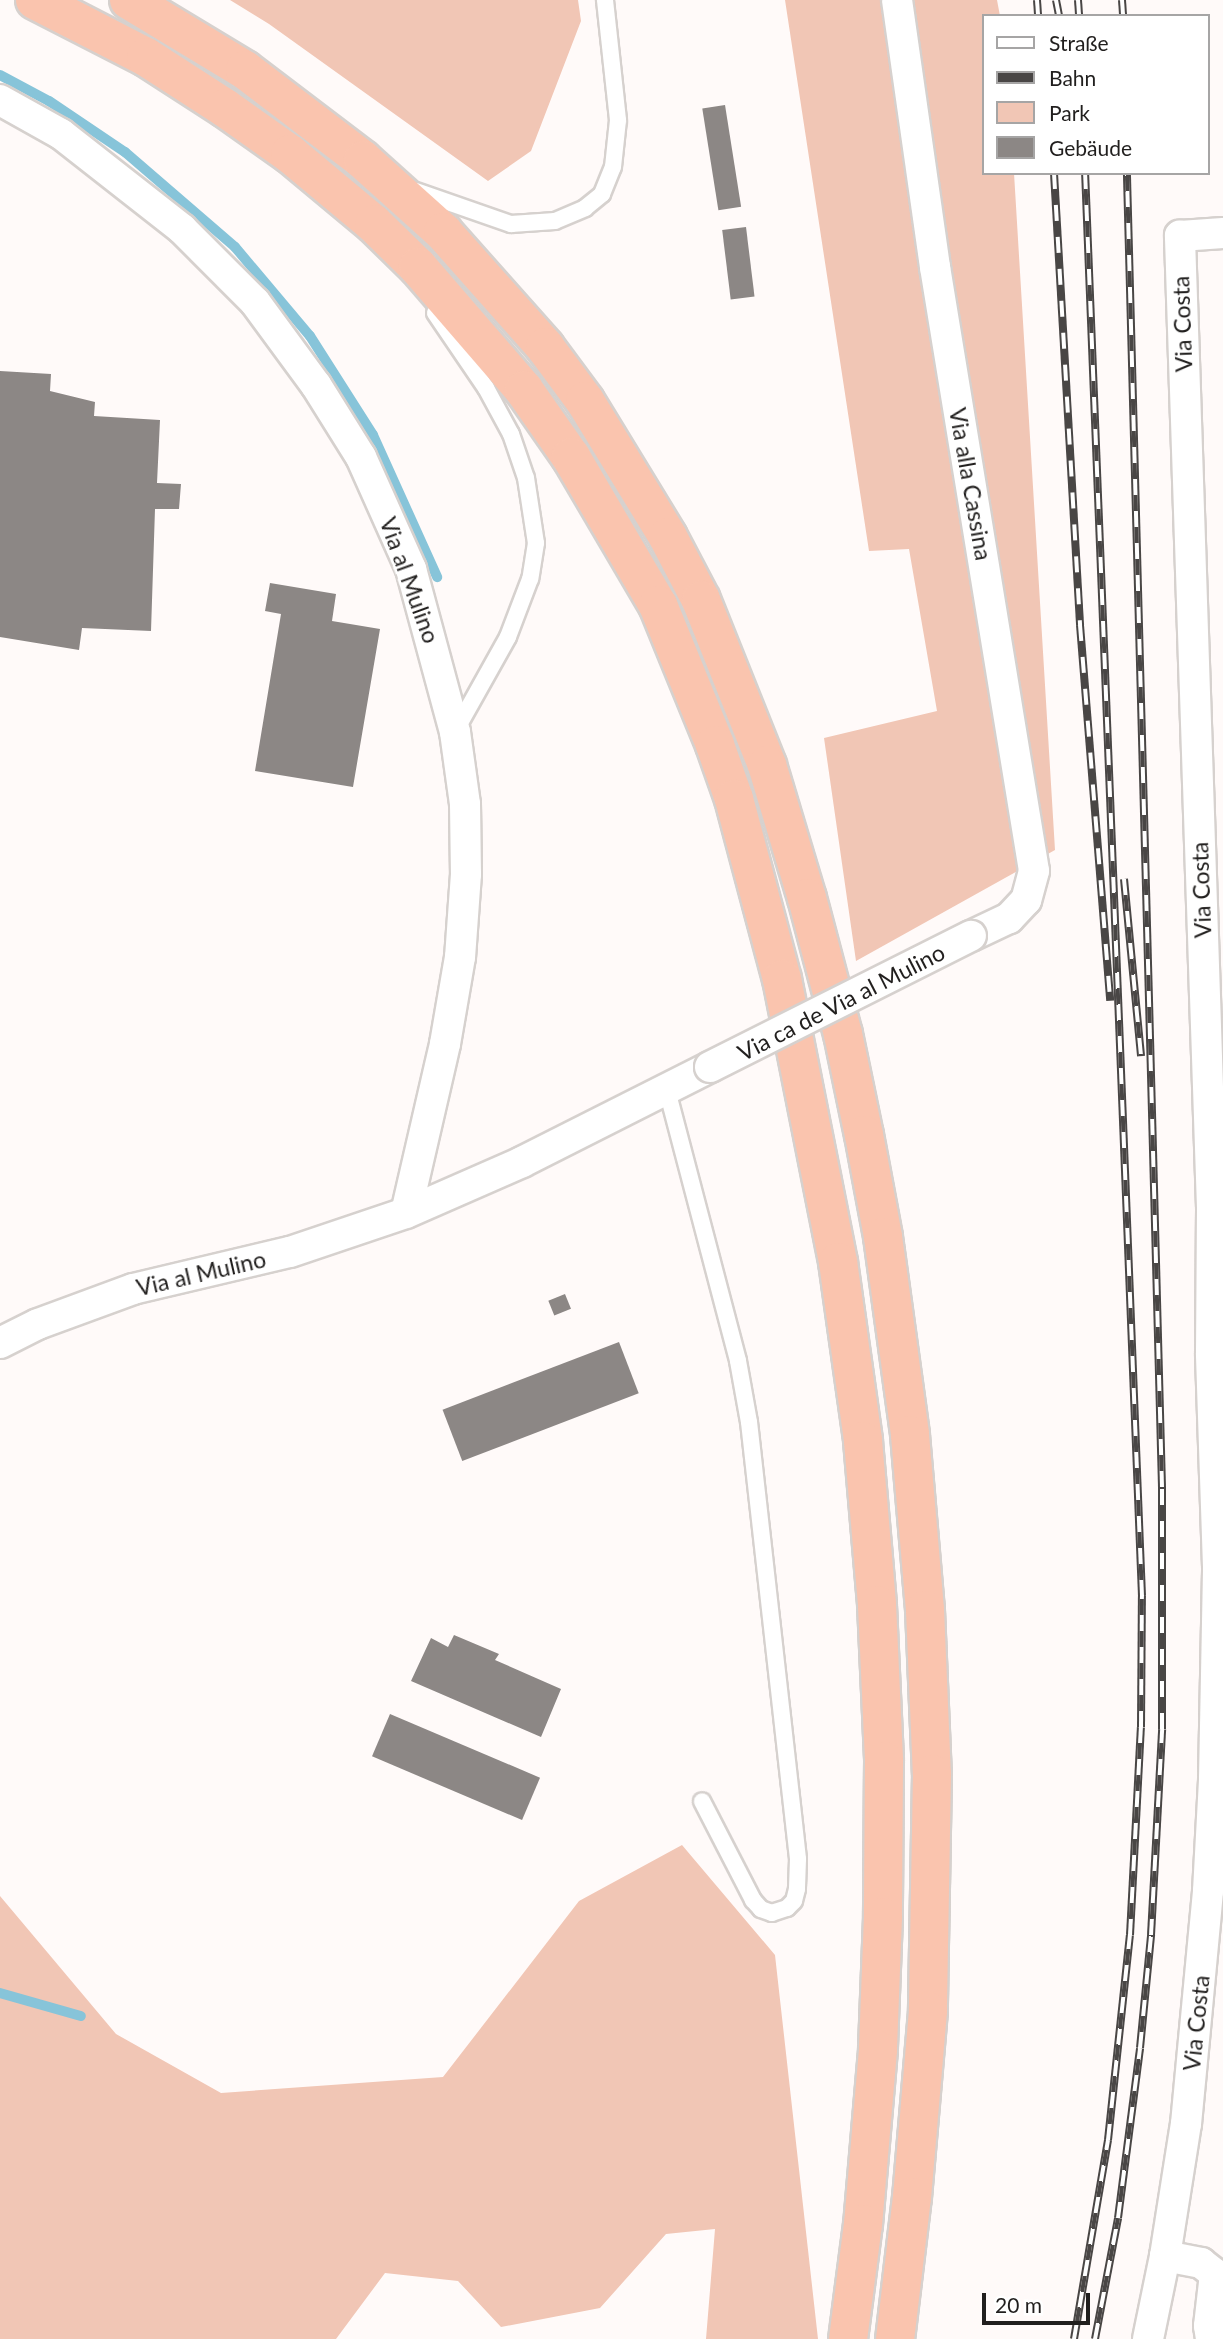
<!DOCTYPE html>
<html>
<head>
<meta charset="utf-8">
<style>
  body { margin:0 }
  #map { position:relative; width:1223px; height:2339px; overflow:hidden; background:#fffaf9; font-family:Lato,sans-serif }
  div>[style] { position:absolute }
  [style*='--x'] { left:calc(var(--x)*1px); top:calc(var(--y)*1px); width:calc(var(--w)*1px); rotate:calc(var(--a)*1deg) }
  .green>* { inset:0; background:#f1c6b5 }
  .stream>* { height:10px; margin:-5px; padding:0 5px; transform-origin:5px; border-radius:5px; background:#87c4d9 }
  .building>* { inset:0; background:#8c8785; transform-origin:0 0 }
  .roads { filter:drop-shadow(2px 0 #d6d1ce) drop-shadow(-2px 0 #d6d1ce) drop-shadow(0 2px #d6d1ce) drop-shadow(0 -2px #d6d1ce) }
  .service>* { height:16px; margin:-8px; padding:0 8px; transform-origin:8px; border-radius:8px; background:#fff }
  .minor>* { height:30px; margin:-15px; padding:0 15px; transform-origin:15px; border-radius:15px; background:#fff }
  .trunk>* { height:38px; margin:-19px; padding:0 19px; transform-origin:19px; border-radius:19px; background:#fac4ae }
  .rail>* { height:8px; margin-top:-4px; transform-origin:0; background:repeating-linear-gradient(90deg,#fff 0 16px,#494645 0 32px); box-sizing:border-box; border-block:2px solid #494645 }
  .bridges { filter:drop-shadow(2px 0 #d6d1ce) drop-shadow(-2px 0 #d6d1ce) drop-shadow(0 2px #d6d1ce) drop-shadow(0 -2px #d6d1ce) }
  .minor-bridge>* { height:30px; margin:-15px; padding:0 15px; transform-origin:15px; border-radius:15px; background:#fff }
  span { translate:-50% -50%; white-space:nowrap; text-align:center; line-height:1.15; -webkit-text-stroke:5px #fff; paint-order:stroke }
  .street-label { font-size:23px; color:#211f1e }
  .legend { position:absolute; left:982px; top:14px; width:228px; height:161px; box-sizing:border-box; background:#fff; border:2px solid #a6a5a5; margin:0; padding:9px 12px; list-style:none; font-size:21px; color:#211f1e }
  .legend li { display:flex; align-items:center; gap:14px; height:35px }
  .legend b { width:35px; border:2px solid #a6a5a5 }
  .scale { position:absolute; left:982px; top:2293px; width:108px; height:32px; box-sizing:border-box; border:4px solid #211f1e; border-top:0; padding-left:9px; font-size:21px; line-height:24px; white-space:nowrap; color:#211f1e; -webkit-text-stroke:5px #fff; paint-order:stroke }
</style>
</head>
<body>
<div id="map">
  <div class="green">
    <div style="clip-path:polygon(230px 0,578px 0,581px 21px,531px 151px,488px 181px,269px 24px)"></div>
    <div style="clip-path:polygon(785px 0,997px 0,1000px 16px,983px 16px,983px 173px,1014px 173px,1055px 850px,856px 961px,824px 738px,937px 711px,909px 549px,869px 551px)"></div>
    <div style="clip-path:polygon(682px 1845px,775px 1955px,818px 2339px,706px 2339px,715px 2229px,666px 2234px,600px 2308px,501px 2327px,458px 2281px,385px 2273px,336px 2339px,0 2339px,0 1896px,116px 2034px,221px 2093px,443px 2077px,579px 1901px)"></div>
  </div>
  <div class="stream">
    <div style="--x:0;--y:75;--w:55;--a:28"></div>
    <div style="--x:49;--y:101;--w:92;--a:33.9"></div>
    <div style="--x:125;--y:152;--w:145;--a:40.8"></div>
    <div style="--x:235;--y:247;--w:116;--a:49.9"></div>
    <div style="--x:310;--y:336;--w:117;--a:57.5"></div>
    <div style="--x:373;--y:435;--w:156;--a:65.7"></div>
    <div style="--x:0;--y:1993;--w:84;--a:15.9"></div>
  </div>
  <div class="building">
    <div style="left:725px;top:105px;width:103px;height:23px;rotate:81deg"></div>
    <div style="left:746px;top:227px;width:70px;height:24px;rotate:83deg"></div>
    <div style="clip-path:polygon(0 371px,51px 374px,50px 391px,95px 402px,94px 416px,160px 420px,157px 483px,181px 484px,179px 509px,155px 509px,151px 631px,82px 628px,79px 650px,0 637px)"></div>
    <div style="clip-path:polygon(270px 583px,336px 594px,332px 621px,380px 629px,353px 787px,255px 771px,281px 614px,265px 611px)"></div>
    <div style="left:565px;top:1294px;width:16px;height:18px;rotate:68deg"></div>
    <div style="left:619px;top:1342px;width:55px;height:189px;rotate:69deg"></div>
    <div style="clip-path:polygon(454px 1635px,499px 1654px,495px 1660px,561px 1689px,541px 1737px,411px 1681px,431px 1638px,448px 1647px)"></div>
    <div style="left:390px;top:1714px;width:163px;height:46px;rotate:23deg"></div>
  </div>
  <div class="roads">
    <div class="service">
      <div style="--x:416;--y:191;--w:101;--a:19.2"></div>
      <div style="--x:511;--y:224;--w:44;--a:-3.9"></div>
      <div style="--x:555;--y:221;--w:33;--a:-23"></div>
      <div style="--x:585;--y:208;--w:22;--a:-39"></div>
      <div style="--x:602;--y:194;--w:29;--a:-68"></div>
      <div style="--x:613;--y:167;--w:47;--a:-83.9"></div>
      <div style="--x:618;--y:120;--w:121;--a:-96.2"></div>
      <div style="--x:435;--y:313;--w:91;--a:55.8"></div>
      <div style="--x:486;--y:388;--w:52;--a:61.5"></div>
      <div style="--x:511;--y:434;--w:46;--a:71.2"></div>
      <div style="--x:526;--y:478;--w:66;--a:81.3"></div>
      <div style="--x:536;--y:543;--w:36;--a:99"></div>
      <div style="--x:530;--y:579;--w:62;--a:110.8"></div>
      <div style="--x:508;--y:637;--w:109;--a:119.2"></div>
      <div style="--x:667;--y:1090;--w:280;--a:75.3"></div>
      <div style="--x:738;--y:1361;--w:62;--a:79.8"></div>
      <div style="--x:749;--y:1422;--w:440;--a:83.6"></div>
      <div style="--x:798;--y:1859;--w:30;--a:92"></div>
      <div style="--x:797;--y:1889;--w:12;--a:104"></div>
      <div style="--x:794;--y:1901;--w:10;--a:135"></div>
      <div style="--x:787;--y:1908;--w:16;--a:162"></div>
      <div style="--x:772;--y:1913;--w:12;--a:-160"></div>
      <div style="--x:761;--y:1909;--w:12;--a:-132"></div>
      <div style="--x:753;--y:1900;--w:111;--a:-117.3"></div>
    </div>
    <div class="minor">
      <div style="--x:897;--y:0;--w:270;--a:81.9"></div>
      <div style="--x:935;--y:267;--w:612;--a:80.69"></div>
      <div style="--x:1034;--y:871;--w:30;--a:105"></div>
      <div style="--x:1026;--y:900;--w:25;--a:133"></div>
      <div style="--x:1009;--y:918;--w:42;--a:154.7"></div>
      <div style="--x:0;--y:100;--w:70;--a:29.1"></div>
      <div style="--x:61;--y:134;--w:154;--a:38.1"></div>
      <div style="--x:182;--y:229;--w:103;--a:45"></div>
      <div style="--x:255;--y:302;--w:103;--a:53.7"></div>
      <div style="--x:316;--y:385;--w:85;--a:58"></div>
      <div style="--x:361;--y:457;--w:123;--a:65.9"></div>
      <div style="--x:411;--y:569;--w:169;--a:74.9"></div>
      <div style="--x:455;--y:732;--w:73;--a:82.1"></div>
      <div style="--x:465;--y:804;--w:70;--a:89.2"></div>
      <div style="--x:466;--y:874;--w:83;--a:94.1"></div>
      <div style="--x:460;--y:957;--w:88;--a:99.8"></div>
      <div style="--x:445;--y:1044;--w:173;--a:103"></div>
      <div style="--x:0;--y:1343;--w:42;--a:-26.6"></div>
      <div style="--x:38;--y:1324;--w:101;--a:-20.2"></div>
      <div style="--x:133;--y:1289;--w:161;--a:-13.3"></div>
      <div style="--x:290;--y:1252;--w:122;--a:-18.6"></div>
      <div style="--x:406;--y:1213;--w:127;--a:-23.7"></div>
      <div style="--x:522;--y:1162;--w:211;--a:-26.8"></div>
      <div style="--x:1165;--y:2256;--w:37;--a:11"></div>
      <div style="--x:1201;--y:2263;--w:18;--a:38"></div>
      <div style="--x:1215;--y:2274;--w:52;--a:96.6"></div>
      <div style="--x:1209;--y:2326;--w:13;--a:81"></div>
      <div style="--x:1148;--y:2339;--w:85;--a:-78.4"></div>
      <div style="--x:1165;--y:2256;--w:134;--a:-81"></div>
      <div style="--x:1186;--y:2124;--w:234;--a:-84.6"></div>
      <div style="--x:1208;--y:1891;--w:112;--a:-86.9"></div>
      <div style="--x:1214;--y:1779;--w:212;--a:-88.9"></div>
      <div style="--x:1218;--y:1567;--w:214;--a:-91.9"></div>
      <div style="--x:1211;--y:1353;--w:145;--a:-89.6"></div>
      <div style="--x:1212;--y:1208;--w:973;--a:-91.89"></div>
      <div style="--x:1180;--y:236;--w:43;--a:-4"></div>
    </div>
    <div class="trunk">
      <div style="--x:35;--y:0;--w:125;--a:27.2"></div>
      <div style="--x:146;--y:57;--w:94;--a:32.8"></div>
      <div style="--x:225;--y:108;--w:80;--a:35.3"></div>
      <div style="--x:290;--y:154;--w:109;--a:39.8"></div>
      <div style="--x:374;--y:224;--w:62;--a:44.3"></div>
      <div style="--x:418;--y:267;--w:162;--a:49.2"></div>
      <div style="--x:524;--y:390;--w:82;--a:55"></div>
      <div style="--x:571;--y:457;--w:172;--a:59.6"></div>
      <div style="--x:658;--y:605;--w:151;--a:67.8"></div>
      <div style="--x:715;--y:745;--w:57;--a:70.6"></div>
      <div style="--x:734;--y:799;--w:186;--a:75.1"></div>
      <div style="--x:782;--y:979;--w:288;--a:78.8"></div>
      <div style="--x:838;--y:1262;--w:181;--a:82"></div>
      <div style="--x:863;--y:1441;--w:165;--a:85.1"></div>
      <div style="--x:877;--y:1605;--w:156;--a:87.4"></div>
      <div style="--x:884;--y:1761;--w:156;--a:90.4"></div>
      <div style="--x:883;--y:1917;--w:133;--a:92.2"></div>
      <div style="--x:878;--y:2050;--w:175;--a:94.9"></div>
      <div style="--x:863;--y:2224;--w:116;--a:97.4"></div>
      <div style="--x:129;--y:0;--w:135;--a:31.1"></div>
      <div style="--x:245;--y:70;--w:148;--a:37.3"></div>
      <div style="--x:363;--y:160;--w:108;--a:42"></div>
      <div style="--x:443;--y:232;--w:154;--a:48.4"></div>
      <div style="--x:545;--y:347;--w:67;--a:53.5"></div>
      <div style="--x:585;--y:401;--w:159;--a:58.6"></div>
      <div style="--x:668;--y:537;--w:71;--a:62.4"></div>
      <div style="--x:701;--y:600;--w:178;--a:68.2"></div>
      <div style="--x:767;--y:765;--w:139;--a:73.3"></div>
      <div style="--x:807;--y:898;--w:141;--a:75.2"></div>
      <div style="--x:843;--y:1034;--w:103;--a:78.3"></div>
      <div style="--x:864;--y:1135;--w:104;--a:79.4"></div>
      <div style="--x:883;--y:1237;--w:200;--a:82.2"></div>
      <div style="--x:910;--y:1435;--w:176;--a:85.1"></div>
      <div style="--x:925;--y:1610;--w:164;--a:87.6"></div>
      <div style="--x:932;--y:1774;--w:237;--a:91"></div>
      <div style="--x:928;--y:2011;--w:187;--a:94.9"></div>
      <div style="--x:912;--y:2197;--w:143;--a:96.8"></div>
    </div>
  </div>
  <div class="rail">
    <div style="--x:1037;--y:0;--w:16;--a:86"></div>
    <div style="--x:1056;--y:0;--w:16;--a:79"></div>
    <div style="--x:1078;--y:0;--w:16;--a:86"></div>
    <div style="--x:1122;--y:0;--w:16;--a:86"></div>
    <div style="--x:1054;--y:173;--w:453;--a:86.7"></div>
    <div style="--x:1080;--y:625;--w:377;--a:85.4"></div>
    <div style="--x:1124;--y:879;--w:178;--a:84.5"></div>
    <div style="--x:1074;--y:2339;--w:202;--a:-80.3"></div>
    <div style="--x:1108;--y:2140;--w:206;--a:-83.9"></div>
    <div style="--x:1130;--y:1935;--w:208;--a:-87"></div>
    <div style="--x:1141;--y:1727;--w:131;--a:-89.6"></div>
    <div style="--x:1142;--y:1596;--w:1424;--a:-92.29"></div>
    <div style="--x:1095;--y:2339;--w:123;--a:-79.2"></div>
    <div style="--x:1118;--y:2218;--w:171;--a:-82.6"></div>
    <div style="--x:1140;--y:2048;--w:114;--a:-84.4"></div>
    <div style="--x:1151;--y:1935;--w:206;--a:-86.9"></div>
    <div style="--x:1162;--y:1729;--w:242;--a:-90"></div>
    <div style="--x:1162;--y:1487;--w:1314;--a:-91.53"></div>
  </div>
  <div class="bridges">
    <div class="minor-bridge">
      <div style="--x:710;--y:1067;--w:292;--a:-26.7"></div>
    </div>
  </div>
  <div class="street-label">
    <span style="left:1182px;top:324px;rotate:-92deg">Via Costa</span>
    <span style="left:971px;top:484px;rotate:80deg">Via alla Cassina</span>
    <span style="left:410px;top:580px;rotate:70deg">Via al Mulino</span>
    <span style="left:1201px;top:890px;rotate:-92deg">Via Costa</span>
    <span style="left:841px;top:1002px;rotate:-27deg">Via ca de Via al Mulino</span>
    <span style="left:201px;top:1273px;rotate:-13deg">Via al Mulino</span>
    <span style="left:1196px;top:2023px;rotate:-84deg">Via Costa</span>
  </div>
  <ul class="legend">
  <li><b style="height:9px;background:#fff"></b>Straße</li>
  <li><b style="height:9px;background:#494645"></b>Bahn</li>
  <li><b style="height:19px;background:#f1c6b5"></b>Park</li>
  <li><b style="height:19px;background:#8c8785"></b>Gebäude</li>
  </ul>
  <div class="scale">20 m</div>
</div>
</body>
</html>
